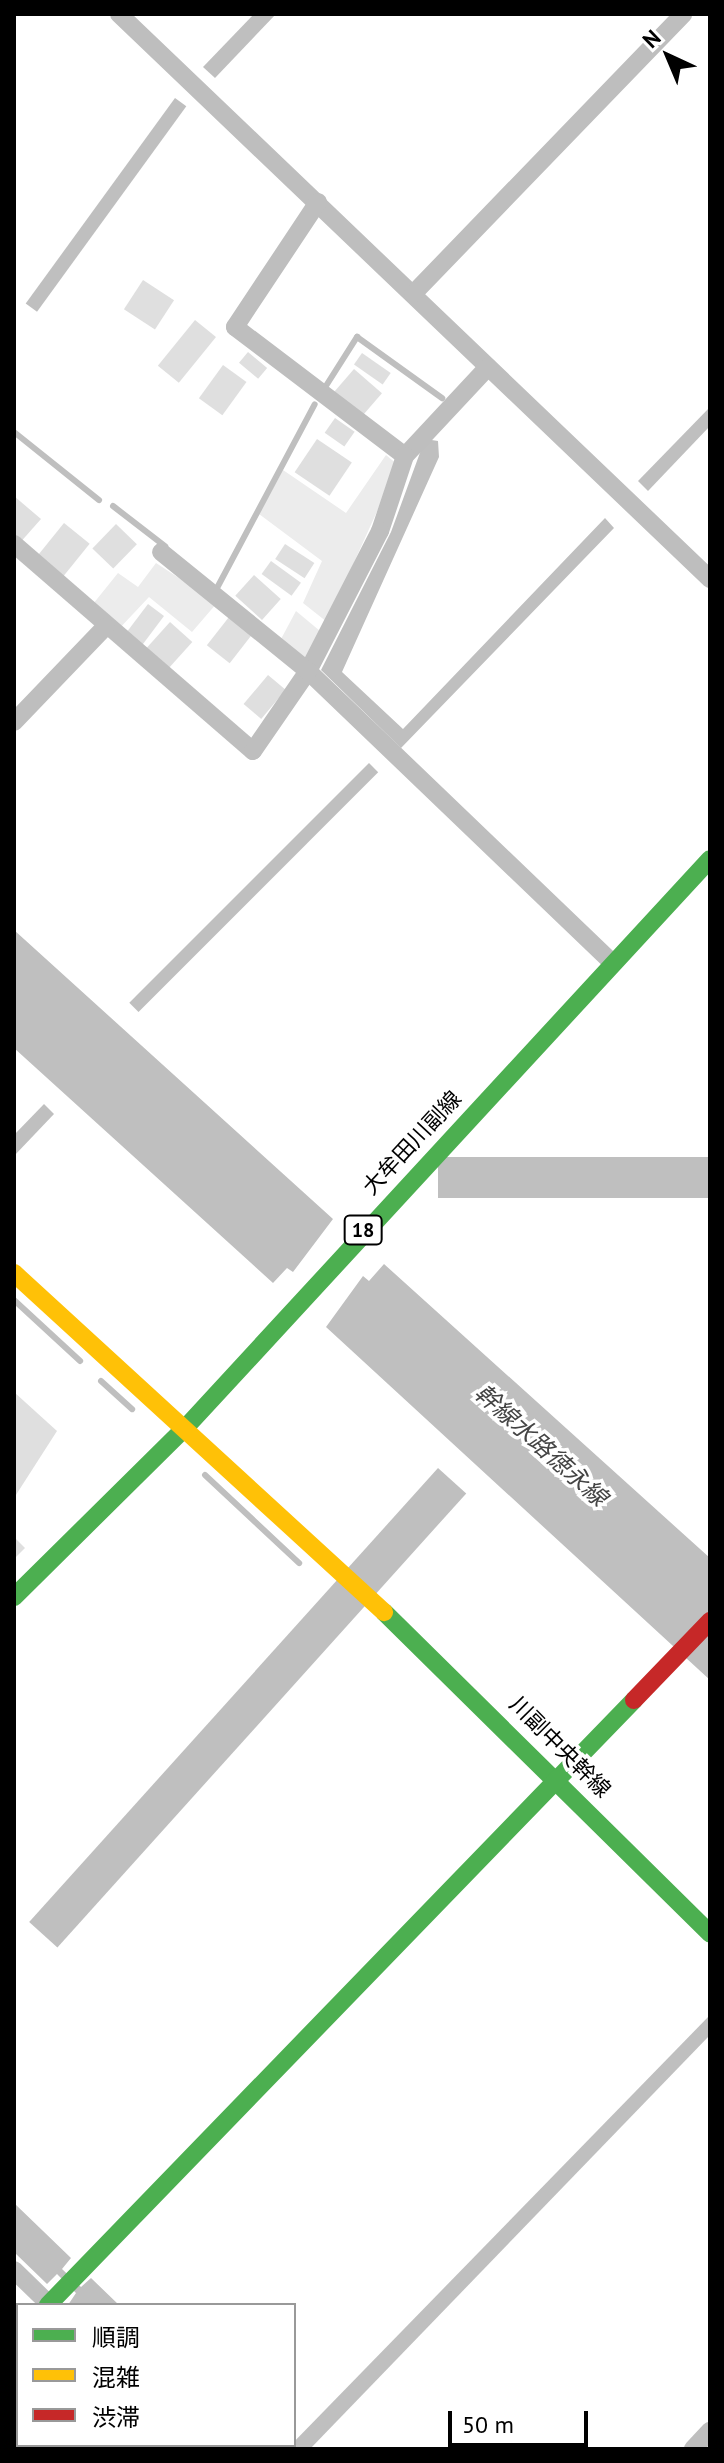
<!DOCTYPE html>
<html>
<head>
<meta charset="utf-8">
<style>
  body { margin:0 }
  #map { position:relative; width:724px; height:2463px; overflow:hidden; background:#fff; font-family:"PT Sans","Noto Sans JP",sans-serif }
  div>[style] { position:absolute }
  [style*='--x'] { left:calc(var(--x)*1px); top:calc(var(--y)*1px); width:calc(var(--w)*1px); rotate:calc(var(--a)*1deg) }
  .green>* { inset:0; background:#ececec }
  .water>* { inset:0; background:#bfbfbf; transform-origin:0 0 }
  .stream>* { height:6px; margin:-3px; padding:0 3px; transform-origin:3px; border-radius:3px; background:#bfbfbf }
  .building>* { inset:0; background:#dfdfdf; transform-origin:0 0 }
  .street>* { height:18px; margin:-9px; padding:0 9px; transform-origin:9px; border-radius:9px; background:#bebebe }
  .fast>* { height:18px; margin:-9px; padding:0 9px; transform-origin:9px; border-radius:9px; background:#4caf50 }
  .slow>* { height:18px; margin:-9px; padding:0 9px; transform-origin:9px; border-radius:9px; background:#ffc107 }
  .jam>* { height:18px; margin:-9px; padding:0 9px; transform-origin:9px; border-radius:9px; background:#c62828 }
  span { translate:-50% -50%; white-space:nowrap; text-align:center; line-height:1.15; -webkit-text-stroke:7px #fff; paint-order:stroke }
  .shield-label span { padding:2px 6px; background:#fff; border:2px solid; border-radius:6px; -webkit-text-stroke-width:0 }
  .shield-label { font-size:20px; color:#000; font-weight:700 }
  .street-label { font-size:22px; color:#000 }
  .water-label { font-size:24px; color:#444; font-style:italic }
  .frame { position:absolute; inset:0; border:16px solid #000; pointer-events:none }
  .legend { position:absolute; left:16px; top:2303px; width:280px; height:144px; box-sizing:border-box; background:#fff; border:2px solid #999; margin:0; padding:10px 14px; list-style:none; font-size:24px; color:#000 }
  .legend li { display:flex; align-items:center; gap:16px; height:40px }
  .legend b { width:40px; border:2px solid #999 }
  .north { position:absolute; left:628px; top:16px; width:80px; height:80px; -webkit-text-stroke:6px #fff; paint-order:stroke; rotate:316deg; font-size:22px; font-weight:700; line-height:32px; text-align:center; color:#000 }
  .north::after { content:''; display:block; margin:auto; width:28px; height:36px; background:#000; clip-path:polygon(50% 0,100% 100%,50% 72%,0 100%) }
  .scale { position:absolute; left:448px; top:2411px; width:140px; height:36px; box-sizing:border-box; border:4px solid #000; border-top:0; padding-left:10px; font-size:24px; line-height:28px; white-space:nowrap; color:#000; -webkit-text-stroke:6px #fff; paint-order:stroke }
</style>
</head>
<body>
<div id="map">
  <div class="green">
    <div style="clip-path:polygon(386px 455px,398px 465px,327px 622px,303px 603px,322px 561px,259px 514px,283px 470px,346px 513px)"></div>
    <div style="clip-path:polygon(156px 563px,217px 603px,192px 632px,149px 597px,117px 631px,93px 604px,118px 573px,138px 587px)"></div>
    <div style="clip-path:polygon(296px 611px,320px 631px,305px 660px,281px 639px)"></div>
  </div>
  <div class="water">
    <div style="clip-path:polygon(254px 14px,276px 14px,215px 78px,203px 67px)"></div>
    <div style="left:175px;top:98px;width:14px;height:254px;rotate:36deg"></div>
    <div style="clip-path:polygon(710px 407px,710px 426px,648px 491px,638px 481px)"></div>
    <div style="clip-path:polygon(425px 439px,438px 441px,439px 457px,342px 672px,403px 729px,605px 518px,614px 528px,401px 748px,321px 670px,391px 532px)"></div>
    <div style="left:369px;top:763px;width:13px;height:339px;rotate:45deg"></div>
    <div style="clip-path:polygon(14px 930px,333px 1219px,293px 1272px,287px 1268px,273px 1283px,14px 1048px)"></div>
    <div style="clip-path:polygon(44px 1104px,54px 1114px,14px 1156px,14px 1135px)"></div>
    <div style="left:710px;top:1157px;width:41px;height:272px;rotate:90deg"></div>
    <div style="clip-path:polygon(384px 1264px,710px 1558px,710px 1680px,326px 1327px,363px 1276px,369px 1281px)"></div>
    <div style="left:438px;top:1468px;width:38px;height:611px;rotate:42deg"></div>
    <div style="clip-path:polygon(710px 2015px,710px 2035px,310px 2449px,287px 2449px)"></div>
    <div style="clip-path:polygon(14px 2203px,71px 2258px,62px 2269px,81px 2287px,91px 2278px,119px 2305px,68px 2305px,76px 2293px,57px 2274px,47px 2284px,14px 2252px)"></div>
  </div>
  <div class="stream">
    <div style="--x:324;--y:389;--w:62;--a:-57.6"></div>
    <div style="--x:357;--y:337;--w:105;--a:35.7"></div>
    <div style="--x:14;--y:432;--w:109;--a:38.7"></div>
    <div style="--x:113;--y:506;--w:66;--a:37.6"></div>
    <div style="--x:217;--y:588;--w:208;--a:-62"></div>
    <div style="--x:14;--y:1300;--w:90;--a:42.7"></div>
    <div style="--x:101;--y:1381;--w:42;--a:42.1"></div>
    <div style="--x:205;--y:1475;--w:129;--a:43.1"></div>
  </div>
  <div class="building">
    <div style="left:143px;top:280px;width:37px;height:35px;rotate:33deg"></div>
    <div style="left:195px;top:320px;width:27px;height:59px;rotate:39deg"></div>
    <div style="left:248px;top:352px;width:25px;height:14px;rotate:40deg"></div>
    <div style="left:362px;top:353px;width:35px;height:14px;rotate:35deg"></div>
    <div style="left:223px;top:365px;width:29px;height:41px;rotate:36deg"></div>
    <div style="left:354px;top:369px;width:37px;height:30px;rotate:41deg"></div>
    <div style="left:335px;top:418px;width:24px;height:18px;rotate:35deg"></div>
    <div style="left:317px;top:439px;width:42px;height:40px;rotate:34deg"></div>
    <div style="clip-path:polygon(14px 496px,41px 519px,18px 545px,14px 541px)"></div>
    <div style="left:64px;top:523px;width:33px;height:43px;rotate:39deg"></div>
    <div style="left:116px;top:524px;width:29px;height:34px;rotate:44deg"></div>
    <div style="left:285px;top:544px;width:35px;height:18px;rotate:33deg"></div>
    <div style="left:271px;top:561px;width:37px;height:16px;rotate:36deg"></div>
    <div style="left:254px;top:575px;width:36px;height:28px;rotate:42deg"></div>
    <div style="left:148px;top:604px;width:20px;height:38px;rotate:37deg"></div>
    <div style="left:229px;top:617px;width:29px;height:36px;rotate:38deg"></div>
    <div style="left:170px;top:622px;width:30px;height:35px;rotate:42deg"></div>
    <div style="left:268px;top:675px;width:23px;height:38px;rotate:40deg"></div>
    <div style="clip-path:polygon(14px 1392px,57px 1431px,14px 1498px)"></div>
    <div style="clip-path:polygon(14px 1537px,25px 1548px,14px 1559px)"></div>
  </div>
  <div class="street">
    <div style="--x:119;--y:14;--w:818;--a:43.71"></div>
    <div style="--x:318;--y:202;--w:150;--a:123.6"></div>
    <div style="--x:235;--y:327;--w:213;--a:37.2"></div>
    <div style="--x:413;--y:294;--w:389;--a:-46"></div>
    <div style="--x:488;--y:367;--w:122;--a:133"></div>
    <div style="--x:405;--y:456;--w:79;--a:108.4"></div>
    <div style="--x:380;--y:531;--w:157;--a:117.2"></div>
    <div style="--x:308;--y:671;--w:422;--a:43.8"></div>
    <div style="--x:14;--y:544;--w:316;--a:40.9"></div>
    <div style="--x:253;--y:751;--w:97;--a:-55.5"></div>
    <div style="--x:308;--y:671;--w:189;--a:-141"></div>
    <div style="--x:14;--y:722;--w:132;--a:-46.2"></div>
    <div style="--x:14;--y:2270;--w:49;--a:44.2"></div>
    <div style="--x:14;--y:2341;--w:6;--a:-45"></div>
    <div style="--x:194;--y:2445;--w:6;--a:45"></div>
    <div style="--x:693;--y:2449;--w:25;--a:-47"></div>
  </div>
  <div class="fast">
    <div style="--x:14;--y:1597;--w:243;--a:-44.7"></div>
    <div style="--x:187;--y:1426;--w:771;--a:-47.31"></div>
    <div style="--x:384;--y:1612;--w:458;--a:44.6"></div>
    <div style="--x:48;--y:2305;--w:842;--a:-45.91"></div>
  </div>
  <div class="slow">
    <div style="--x:14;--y:1273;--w:502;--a:42.5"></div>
  </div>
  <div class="jam">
    <div style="--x:634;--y:1700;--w:110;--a:-46.1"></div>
  </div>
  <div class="shield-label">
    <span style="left:363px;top:1230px">18</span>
  </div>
  <div class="street-label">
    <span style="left:412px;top:1143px;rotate:-47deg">大牟田川副線</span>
    <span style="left:560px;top:1747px;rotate:45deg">川副中央幹線</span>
  </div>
  <div class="water-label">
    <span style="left:541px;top:1445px;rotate:42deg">幹線水路徳永線</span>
  </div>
  <div class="frame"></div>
  <ul class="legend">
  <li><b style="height:10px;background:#4caf50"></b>順調</li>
  <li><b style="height:10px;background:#ffc107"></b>混雑</li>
  <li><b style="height:10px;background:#c62828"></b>渋滞</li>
  </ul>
  <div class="north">N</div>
  <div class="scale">50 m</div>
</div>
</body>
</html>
